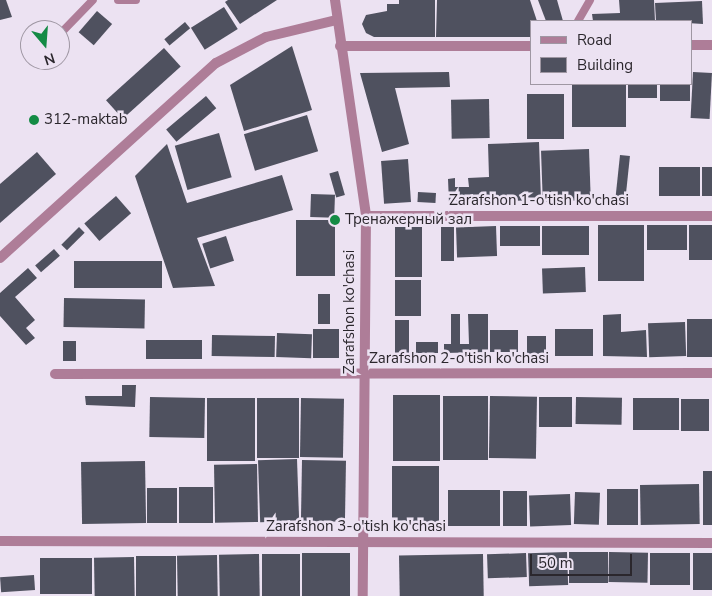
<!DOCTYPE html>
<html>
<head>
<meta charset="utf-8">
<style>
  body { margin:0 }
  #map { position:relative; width:712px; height:596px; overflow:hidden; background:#ece2f2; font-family:"Nunito Sans",sans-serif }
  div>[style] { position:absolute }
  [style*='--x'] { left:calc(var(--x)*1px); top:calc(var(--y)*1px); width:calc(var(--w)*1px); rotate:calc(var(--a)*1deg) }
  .building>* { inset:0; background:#4f515f; transform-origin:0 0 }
  .service>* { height:8px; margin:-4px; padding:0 4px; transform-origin:4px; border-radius:4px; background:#ae7d98 }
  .minor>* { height:10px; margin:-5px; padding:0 5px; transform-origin:5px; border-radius:5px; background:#ae7d98 }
  .tertiary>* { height:10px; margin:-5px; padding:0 5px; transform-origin:5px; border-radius:5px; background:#ae7d98 }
  .dots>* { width:14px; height:14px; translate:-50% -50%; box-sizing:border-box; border:2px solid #ece2f2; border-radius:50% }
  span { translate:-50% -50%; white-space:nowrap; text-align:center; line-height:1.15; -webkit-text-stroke:5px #ece2f2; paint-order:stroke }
  .poi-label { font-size:15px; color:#2b272d }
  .left { translate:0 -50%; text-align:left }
  .street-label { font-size:15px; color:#2b272d }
  .legend { position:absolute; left:530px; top:20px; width:162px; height:65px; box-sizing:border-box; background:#ece2f2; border:1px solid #9f97a3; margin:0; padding:6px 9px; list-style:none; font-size:15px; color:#2b272d }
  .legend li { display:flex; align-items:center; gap:10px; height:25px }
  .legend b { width:25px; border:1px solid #9f97a3 }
  .north { position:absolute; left:20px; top:20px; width:50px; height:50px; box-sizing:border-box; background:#ece2f2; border:1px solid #9f97a3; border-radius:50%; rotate:162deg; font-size:14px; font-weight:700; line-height:20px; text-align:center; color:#2b272d }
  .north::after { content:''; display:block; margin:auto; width:18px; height:22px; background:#148b45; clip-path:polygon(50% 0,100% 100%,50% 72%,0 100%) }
  .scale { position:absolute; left:530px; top:554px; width:102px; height:22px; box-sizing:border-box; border:2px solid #2b272d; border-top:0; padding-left:6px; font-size:15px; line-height:18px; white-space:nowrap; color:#2b272d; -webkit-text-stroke:4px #ece2f2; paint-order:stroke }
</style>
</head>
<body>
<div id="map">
  <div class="building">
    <div style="clip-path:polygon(0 0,6px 0,12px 17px,0 20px)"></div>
    <div style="clip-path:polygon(228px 0,277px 0,240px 24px,225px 2px)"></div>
    <div style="clip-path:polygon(399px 0,435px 0,435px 37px,374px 37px,366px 33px,362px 24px,366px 15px,387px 11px,387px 4px,399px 4px)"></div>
    <div style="clip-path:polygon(437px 0,530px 0,537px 21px,531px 21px,531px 37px,436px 37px)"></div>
    <div style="clip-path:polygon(538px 0,557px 0,563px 21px,546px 21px)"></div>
    <div style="clip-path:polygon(619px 0,654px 0,655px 21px,593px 21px,592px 14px,620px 13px)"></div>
    <div style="clip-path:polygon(702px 1px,703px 24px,656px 21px,655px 3px)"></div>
    <div style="left:224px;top:7px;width:26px;height:39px;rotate:58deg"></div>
    <div style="left:97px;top:11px;width:20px;height:28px;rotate:41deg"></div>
    <div style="left:185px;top:22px;width:8px;height:27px;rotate:50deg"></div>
    <div style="clip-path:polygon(292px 46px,312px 110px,244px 131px,230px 85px)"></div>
    <div style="left:164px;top:48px;width:25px;height:78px;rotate:48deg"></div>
    <div style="clip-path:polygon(449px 72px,450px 87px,395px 88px,409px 144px,382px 152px,360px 73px)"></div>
    <div style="left:693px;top:72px;width:19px;height:46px;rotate:3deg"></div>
    <div style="left:572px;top:84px;width:54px;height:43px"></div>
    <div style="left:628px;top:84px;width:29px;height:14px"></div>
    <div style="left:660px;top:84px;width:30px;height:17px"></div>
    <div style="left:527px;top:94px;width:37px;height:45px"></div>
    <div style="left:206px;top:96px;width:16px;height:52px;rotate:50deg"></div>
    <div style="left:489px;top:99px;width:39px;height:38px;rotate:89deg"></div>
    <div style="left:307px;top:115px;width:38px;height:66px;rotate:73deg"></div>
    <div style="left:219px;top:133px;width:46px;height:46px;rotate:74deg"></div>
    <div style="clip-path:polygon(539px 142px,541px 200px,449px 203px,448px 179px,455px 178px,455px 187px,469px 187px,468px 178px,489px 177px,488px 144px)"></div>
    <div style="clip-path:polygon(167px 144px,187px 203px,282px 175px,293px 210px,197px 238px,215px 286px,173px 288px,135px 176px)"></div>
    <div style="left:589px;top:149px;width:51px;height:48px;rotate:88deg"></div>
    <div style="clip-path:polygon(37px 152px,56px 174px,0 223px,0 184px)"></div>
    <div style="left:620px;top:155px;width:10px;height:43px;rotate:6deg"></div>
    <div style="left:408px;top:159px;width:43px;height:27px;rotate:86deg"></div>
    <div style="left:700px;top:167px;width:29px;height:41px;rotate:90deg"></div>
    <div style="left:702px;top:167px;width:10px;height:29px"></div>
    <div style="left:338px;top:171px;width:25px;height:9px;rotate:74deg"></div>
    <div style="left:418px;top:192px;width:18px;height:10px;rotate:3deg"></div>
    <div style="left:311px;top:194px;width:24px;height:23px;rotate:2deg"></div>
    <div style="left:116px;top:196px;width:23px;height:42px;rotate:49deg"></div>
    <div style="left:296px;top:220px;width:39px;height:56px"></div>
    <div style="left:598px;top:225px;width:46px;height:56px"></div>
    <div style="left:647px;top:225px;width:40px;height:25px"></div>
    <div style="left:689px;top:225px;width:23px;height:35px"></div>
    <div style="left:496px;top:226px;width:30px;height:40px;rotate:88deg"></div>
    <div style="left:500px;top:226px;width:40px;height:20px"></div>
    <div style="left:542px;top:226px;width:47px;height:29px"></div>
    <div style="left:79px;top:227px;width:8px;height:25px;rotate:45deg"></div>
    <div style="left:422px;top:227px;width:50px;height:27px;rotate:90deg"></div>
    <div style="left:441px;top:227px;width:13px;height:34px"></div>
    <div style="left:226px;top:236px;width:26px;height:25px;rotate:72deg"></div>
    <div style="left:54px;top:249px;width:9px;height:25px;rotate:49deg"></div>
    <div style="left:162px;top:261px;width:27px;height:88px;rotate:90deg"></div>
    <div style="left:585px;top:267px;width:25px;height:43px;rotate:88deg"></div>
    <div style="clip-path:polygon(28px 268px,37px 278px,15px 297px,35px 320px,26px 328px,35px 338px,26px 345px,0 316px,0 293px)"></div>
    <div style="left:395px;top:280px;width:26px;height:36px"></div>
    <div style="left:318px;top:294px;width:12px;height:30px"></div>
    <div style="left:64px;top:298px;width:81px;height:29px;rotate:1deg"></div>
    <div style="clip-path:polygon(451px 314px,460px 314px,460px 344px,469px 344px,468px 314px,488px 314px,488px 352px,444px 353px,444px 344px,451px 344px)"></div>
    <div style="clip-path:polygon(621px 314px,621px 332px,646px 330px,647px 357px,603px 356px,603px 315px)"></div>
    <div style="left:712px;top:319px;width:38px;height:25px;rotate:90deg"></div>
    <div style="left:395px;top:320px;width:14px;height:37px"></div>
    <div style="left:685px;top:322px;width:34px;height:37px;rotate:88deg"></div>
    <div style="left:313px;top:329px;width:26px;height:29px"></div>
    <div style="left:555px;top:329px;width:38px;height:27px"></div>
    <div style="left:518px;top:330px;width:22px;height:28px;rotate:90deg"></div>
    <div style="left:277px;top:333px;width:35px;height:24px;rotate:2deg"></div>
    <div style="left:212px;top:335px;width:63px;height:21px;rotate:1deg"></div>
    <div style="left:527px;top:336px;width:19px;height:18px"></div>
    <div style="left:146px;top:340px;width:56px;height:19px"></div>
    <div style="left:76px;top:341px;width:20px;height:13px;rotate:90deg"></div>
    <div style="left:438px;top:342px;width:11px;height:22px;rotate:90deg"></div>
    <div style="clip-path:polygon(122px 385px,136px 385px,135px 407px,86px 405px,85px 396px,122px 396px)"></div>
    <div style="left:393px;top:395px;width:47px;height:66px"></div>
    <div style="left:443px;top:396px;width:45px;height:64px"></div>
    <div style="left:490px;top:396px;width:47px;height:62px;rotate:1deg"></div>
    <div style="left:150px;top:397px;width:55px;height:40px;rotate:1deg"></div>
    <div style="left:539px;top:397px;width:33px;height:30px"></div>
    <div style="left:576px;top:397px;width:46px;height:27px;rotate:1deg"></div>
    <div style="left:207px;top:398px;width:48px;height:63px"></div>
    <div style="left:257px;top:398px;width:42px;height:60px"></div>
    <div style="left:301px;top:398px;width:43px;height:59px;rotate:1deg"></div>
    <div style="left:633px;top:398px;width:46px;height:32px"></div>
    <div style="left:681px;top:399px;width:28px;height:32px"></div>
    <div style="left:297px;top:459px;width:62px;height:39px;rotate:88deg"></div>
    <div style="left:302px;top:460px;width:44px;height:61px;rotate:1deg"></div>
    <div style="left:145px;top:461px;width:62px;height:64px;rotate:89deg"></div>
    <div style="left:257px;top:464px;width:58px;height:43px;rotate:89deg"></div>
    <div style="left:392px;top:466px;width:47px;height:61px"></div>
    <div style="left:703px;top:471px;width:9px;height:54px"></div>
    <div style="left:699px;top:484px;width:40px;height:59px;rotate:89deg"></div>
    <div style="left:179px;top:487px;width:34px;height:36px"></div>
    <div style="left:147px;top:488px;width:30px;height:35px"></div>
    <div style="left:607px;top:489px;width:31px;height:36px"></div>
    <div style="left:448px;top:490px;width:52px;height:36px"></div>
    <div style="left:503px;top:491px;width:24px;height:35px"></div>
    <div style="left:575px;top:492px;width:25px;height:32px;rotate:2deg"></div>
    <div style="left:570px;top:494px;width:31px;height:41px;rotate:88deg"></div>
    <div style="left:567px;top:552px;width:33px;height:39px;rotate:88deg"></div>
    <div style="left:569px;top:552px;width:39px;height:31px"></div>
    <div style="left:609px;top:552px;width:39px;height:30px;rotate:1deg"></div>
    <div style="left:350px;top:553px;width:43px;height:48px;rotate:90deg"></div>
    <div style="left:526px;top:553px;width:24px;height:39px;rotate:88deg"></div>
    <div style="left:650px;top:553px;width:40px;height:32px"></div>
    <div style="left:693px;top:553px;width:19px;height:37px"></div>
    <div style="left:259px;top:554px;width:42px;height:40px;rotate:89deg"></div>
    <div style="left:262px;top:554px;width:38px;height:42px"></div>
    <div style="left:483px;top:554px;width:42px;height:84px;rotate:89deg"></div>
    <div style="left:217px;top:555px;width:41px;height:40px;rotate:89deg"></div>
    <div style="left:176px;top:556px;width:40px;height:40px;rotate:90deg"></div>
    <div style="left:134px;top:557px;width:39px;height:40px;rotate:89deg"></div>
    <div style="left:40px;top:558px;width:52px;height:36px"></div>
    <div style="left:34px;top:575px;width:15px;height:34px;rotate:86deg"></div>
  </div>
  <div class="service">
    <div style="--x:118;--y:0;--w:18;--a:0"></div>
    <div style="--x:578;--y:21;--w:24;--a:-60"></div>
    <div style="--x:60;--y:34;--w:47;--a:-45.9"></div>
  </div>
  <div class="minor">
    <div style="--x:691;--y:45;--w:21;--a:0"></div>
    <div style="--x:340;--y:46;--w:191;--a:0"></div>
    <div style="--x:366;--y:216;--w:346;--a:0"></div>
    <div style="--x:0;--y:258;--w:291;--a:-42.1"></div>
    <div style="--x:216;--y:63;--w:56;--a:-27.5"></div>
    <div style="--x:266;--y:37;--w:73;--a:-13.5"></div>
    <div style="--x:55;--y:374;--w:657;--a:-0.09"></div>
    <div style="--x:0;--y:541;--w:712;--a:0.16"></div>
  </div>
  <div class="tertiary">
    <div style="--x:335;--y:0;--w:218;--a:81.8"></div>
    <div style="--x:366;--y:216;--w:380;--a:90.5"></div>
  </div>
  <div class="dots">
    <div style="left:34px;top:120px;background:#148b45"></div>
    <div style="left:335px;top:220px;background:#148b45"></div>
  </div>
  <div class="poi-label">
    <span class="left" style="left:44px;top:120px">312-maktab</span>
    <span class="left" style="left:345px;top:220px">Тренажерный зал</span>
  </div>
  <div class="street-label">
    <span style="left:539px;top:201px">Zarafshon 1-o'tish ko'chasi</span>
    <span style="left:350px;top:312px;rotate:-90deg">Zarafshon ko'chasi</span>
    <span style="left:459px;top:359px">Zarafshon 2-o'tish ko'chasi</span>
    <span style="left:356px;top:527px">Zarafshon 3-o'tish ko'chasi</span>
  </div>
  <ul class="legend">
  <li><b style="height:6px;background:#ae7d98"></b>Road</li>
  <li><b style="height:14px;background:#4f515f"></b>Building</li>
  </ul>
  <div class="north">N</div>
  <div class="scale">50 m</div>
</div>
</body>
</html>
